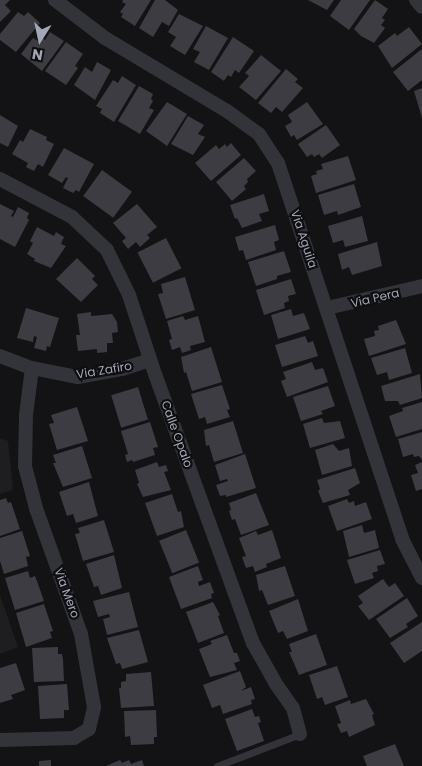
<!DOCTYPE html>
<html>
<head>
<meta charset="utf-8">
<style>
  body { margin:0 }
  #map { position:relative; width:422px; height:766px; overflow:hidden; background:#131214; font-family:Poppins,sans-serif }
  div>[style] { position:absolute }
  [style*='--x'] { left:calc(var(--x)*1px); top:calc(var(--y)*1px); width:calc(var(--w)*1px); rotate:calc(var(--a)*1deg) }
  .built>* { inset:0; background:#1e1e21 }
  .building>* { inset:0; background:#3c3c42; transform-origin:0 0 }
  .service>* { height:7px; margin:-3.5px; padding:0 3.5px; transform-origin:3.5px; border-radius:3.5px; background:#33343a }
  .minor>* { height:14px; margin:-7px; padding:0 7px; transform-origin:7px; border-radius:7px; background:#33343a }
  span { translate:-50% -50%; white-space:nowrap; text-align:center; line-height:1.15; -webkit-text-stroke:4.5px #0e0d0f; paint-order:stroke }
  .street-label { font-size:12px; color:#a2a7b6 }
  .north { position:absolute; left:15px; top:15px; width:50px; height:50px; -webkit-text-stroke:4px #0e0d0f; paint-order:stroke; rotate:190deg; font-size:14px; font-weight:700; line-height:20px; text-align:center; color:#a2a7b6 }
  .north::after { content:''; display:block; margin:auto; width:18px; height:22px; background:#a2a7b6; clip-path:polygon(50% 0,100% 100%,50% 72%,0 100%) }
</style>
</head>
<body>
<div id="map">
  <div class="built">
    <div style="clip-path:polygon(0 438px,8px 441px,13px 490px,0 494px)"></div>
    <div style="clip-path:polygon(0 595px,18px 647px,0 654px)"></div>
  </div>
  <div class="building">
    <div style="clip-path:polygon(0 0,10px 0,5px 5px,11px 11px,0 22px)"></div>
    <div style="clip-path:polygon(123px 0,151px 0,135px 26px,121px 17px,123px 14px,120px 12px,126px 4px,122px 2px)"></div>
    <div style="clip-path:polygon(155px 0,165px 0,178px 10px,169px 26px,162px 22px,153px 37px,139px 28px)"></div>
    <div style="clip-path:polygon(308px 0,334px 0,327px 10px)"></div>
    <div style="clip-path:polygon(341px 0,370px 0,349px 30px,330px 16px)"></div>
    <div style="clip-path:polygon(375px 0,388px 9px,382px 18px,385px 20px,381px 25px,385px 28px,374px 43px,361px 36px,354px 29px)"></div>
    <div style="clip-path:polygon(18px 12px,24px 16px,28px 12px,40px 23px,16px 52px,0 40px,0 34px)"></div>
    <div style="clip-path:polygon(179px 14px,203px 26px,185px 55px,170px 46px,176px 37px,168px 32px)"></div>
    <div style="clip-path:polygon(206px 26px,228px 38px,209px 70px,194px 62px,200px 52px,193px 49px)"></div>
    <div style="clip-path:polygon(409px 27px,422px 44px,392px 68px,378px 46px,395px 33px,397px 36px)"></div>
    <div style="clip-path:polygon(50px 32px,64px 41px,42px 71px,21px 54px,33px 38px,38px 41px,41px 37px,45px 40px)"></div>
    <div style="clip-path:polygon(233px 37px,254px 51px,239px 73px,235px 70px,231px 77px,228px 75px,224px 81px,211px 72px)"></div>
    <div style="clip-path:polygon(66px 42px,83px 54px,75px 66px,78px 68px,66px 85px,45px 71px)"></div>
    <div style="clip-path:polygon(422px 49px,422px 80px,408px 91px,393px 72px)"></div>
    <div style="clip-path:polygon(261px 55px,281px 71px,256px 100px,239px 87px,249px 76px,245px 73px)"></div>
    <div style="clip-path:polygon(97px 62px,111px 70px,95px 100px,74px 85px,85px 67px,92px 72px)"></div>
    <div style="clip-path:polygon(286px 69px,298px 79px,295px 82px,303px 88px,282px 112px,276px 107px,271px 113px,258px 103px)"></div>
    <div style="clip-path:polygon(122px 76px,136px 85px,114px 122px,100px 113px,102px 109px,96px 106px,113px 80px,118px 83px)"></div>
    <div style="clip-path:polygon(139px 86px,153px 94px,151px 99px,153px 101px,149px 108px,154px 110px,140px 134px,118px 121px)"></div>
    <div style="clip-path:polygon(422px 88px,422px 118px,414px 91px)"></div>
    <div style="clip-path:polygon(167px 102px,187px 114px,167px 146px,146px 131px)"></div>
    <div style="clip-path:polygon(307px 102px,323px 124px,297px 140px,294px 135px,291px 137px,285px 126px,292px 122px,288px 115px)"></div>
    <div style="clip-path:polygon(0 115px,18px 126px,8px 147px,0 143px)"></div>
    <div style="clip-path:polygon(188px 116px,204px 125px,198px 134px,205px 137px,193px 155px,171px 144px)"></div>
    <div style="clip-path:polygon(326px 125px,340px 145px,322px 158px,319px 154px,314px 157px,312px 154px,307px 157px,298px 144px)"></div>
    <div style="clip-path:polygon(30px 129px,47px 137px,46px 140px,54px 144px,43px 167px,38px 164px,34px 171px,26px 167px,28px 163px,12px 154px,20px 140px,23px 142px)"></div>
    <div style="clip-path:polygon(231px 143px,241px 155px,211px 181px,195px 163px,216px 145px,219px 149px,225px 144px,227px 147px)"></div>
    <div style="clip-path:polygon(64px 148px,94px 164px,79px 192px,76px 190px,73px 193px,63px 188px,68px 178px,66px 177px,62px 183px,48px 175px)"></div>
    <div style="clip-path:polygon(348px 156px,356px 180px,316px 193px,311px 176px,317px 174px,316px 171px,323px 169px,321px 164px)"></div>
    <div style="clip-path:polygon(244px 158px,256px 171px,247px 179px,248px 182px,244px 186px,246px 189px,232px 201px,216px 182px)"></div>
    <div style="left:102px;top:170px;width:37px;height:32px;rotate:36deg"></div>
    <div style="clip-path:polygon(354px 184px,361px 207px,338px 215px,337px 211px,324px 215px,318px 195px)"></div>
    <div style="clip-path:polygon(264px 194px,269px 211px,259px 214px,262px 221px,242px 228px,237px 218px,235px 219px,230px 205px)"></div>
    <div style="clip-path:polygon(0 204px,14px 211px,11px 216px,13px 217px,18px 207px,29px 213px,27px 218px,29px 220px,15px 247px,0 239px)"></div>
    <div style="clip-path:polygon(137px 204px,157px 227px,147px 235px,150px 238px,140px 247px,136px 242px,128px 249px,122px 241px,126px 238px,113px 223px)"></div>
    <div style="clip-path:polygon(362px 216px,368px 241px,345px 247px,343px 240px,333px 243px,328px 226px)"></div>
    <div style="clip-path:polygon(275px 225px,279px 240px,274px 242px,276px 250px,246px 260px,243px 250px,239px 251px,235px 237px)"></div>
    <div style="clip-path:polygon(37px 227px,54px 236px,56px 232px,64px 237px,61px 244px,66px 246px,51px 268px,34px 261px,35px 259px,27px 254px,33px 243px,30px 241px)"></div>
    <div style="left:166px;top:238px;width:34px;height:32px;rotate:63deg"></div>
    <div style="clip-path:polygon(377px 242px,382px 266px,352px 275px,349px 267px,342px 270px,338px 254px)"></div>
    <div style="clip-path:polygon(284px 251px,291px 272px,277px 276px,277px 279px,256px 286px,248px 262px)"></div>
    <div style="clip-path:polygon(77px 258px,95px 276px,92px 279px,98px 285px,81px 302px,56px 279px)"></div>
    <div style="clip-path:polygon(185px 277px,195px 310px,166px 319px,158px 294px,163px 293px,161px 284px)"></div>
    <div style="clip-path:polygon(291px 279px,296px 294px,288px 296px,289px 301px,284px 303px,285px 308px,264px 315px,256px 290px)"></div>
    <div style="clip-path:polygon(26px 308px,59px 318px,50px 347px,47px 346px,46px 351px,34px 348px,37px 337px,34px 336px,33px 342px,17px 338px)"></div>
    <div style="clip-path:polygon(291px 309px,293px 316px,304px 313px,310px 329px,278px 339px,271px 315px)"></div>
    <div style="clip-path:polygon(91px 312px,91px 316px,112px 314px,117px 322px,118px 332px,112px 333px,113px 343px,107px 343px,107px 352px,97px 353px,97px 349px,78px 351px,76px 335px,80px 335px,77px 314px)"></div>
    <div style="clip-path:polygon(183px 316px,185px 320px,198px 316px,205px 342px,190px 346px,191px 350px,182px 353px,180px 347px,172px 350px,169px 340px,172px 339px,167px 321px)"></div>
    <div style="clip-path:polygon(396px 320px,406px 344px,369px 356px,364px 339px,375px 336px,374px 331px,379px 330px,378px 326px)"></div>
    <div style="clip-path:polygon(305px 336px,308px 343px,313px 341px,318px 356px,282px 367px,275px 345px)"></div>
    <div style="clip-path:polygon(211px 347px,222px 382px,192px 391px,186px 372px,184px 373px,181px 357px)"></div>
    <div style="clip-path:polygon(405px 348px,412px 373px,389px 380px,387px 372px,377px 375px,371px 358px)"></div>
    <div style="clip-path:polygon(312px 362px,315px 370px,323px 368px,328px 382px,287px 397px,281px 381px,286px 379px,283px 372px)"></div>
    <div style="clip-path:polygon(420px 374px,422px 398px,400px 405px,398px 401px,385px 401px,381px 386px)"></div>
    <div style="clip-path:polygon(222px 385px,230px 409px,227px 410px,230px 417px,207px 424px,205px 417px,199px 419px,191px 394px)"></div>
    <div style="clip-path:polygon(328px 386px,335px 406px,321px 411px,323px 414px,301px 421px,293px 397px)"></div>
    <div style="left:138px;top:387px;width:34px;height:28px;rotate:73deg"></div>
    <div style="clip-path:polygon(422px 402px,422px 429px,396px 437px,389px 416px,403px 411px,402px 408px)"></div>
    <div style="clip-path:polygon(77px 407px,88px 441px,57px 450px,49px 424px,54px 423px,51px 415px)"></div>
    <div style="clip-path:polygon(322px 418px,324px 423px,340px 421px,345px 438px,310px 448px,303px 424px)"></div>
    <div style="clip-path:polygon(233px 421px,243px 453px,214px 462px,209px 445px,206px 446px,204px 430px)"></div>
    <div style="clip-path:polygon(150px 422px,158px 447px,153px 448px,155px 455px,133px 462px,132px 460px,127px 462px,125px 455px,128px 454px,121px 431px)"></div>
    <div style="clip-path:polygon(422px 432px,422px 460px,419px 456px,414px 457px,413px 454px,403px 457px,398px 439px)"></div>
    <div style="clip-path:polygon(333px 444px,339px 451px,349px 448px,352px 466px,322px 475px,315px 450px)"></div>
    <div style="clip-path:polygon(82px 446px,92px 478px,63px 487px,53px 463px,56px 463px,53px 455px)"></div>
    <div style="clip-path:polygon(245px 454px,256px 488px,226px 497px,226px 495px,220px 496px,216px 485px,228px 481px,227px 479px,220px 481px,215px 465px)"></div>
    <div style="clip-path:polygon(157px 462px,159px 467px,166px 465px,168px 471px,164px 472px,171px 490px,143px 497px,137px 484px,139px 483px,135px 470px)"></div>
    <div style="clip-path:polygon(422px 462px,422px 489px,416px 491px,411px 475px,418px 473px,415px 465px)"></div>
    <div style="clip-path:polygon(355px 468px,360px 483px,348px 490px,350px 495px,323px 503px,318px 491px,320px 489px,317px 480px)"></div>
    <div style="clip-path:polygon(89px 482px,98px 516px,76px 523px,73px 514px,67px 516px,59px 492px)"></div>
    <div style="clip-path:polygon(256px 493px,269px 525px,241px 535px,235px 519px,232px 520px,229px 511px,231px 510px,229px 503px)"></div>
    <div style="clip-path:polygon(172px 494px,178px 512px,181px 511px,184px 527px,157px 536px,145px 503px)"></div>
    <div style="clip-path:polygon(6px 498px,8px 503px,11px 502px,20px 529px,0 536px,0 500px)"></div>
    <div style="clip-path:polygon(347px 499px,349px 503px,354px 501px,355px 506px,366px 502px,372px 519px,337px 531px,328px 506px)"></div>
    <div style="clip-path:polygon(104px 520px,114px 552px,83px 561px,75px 534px,80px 533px,78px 528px)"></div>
    <div style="clip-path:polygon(362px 525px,364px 533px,375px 530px,379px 548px,349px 557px,343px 531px)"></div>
    <div style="left:186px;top:530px;width:35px;height:29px;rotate:68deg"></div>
    <div style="clip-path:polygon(272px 530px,281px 558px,266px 564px,267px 567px,255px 572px,253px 566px,246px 568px,242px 557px,246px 556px,239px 538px,256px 531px,258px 535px)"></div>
    <div style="clip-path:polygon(22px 531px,30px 556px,26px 557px,28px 566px,4px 574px,0 561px,0 538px)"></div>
    <div style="clip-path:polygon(380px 550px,385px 564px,377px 566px,378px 571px,372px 573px,374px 578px,355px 584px,347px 560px)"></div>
    <div style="clip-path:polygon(114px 555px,122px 588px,101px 595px,98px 586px,94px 587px,86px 564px)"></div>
    <div style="clip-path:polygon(198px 566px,203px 580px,198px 582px,199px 586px,210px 582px,214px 593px,211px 594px,212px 598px,181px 609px,169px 577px)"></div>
    <div style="clip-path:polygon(285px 566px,295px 596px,268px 605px,262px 590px,259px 591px,256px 575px)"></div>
    <div style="clip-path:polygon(28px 571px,30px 578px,35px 576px,37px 581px,44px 601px,15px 610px,5px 578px)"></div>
    <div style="clip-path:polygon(383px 579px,389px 587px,395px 583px,404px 596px,369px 620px,358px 606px,363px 603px,358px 596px)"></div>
    <div style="clip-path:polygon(129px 592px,138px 627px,107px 635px,103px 619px,110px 617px,109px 614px,98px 617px,93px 601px)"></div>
    <div style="clip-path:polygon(407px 598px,418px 616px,406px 624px,408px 627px,390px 638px,376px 619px)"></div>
    <div style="clip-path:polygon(298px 599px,308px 631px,287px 639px,283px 631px,278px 633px,269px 611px)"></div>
    <div style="clip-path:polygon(213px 602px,220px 615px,218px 616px,224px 633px,198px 643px,186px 612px)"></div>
    <div style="clip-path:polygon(44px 604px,53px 631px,50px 632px,52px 638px,26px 647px,16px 613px)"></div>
    <div style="clip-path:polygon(422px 622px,422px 651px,404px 663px,390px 643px)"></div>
    <div style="clip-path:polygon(139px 630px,148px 662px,122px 669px,120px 663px,116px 664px,107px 638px)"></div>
    <div style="clip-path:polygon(316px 634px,327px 665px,299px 675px,289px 652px,292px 652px,289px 644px)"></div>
    <div style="clip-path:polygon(227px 635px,234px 653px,237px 653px,240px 661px,234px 663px,237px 670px,210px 677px,199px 649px,212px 644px,210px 641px)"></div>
    <div style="clip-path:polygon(58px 647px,58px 654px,62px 654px,63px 659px,64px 681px,34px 682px,32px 648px)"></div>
    <div style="clip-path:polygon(16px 663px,25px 690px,11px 695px,13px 699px,0 703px,0 668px)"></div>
    <div style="clip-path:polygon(337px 666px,348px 697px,325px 705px,322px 697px,317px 699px,309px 675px)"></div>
    <div style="clip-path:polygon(240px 671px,246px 687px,241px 691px,251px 687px,255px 699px,251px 700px,252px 704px,223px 714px,220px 705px,212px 708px,203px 685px)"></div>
    <div style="clip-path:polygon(151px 672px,154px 706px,121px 708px,119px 688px,121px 688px,121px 682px,126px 681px,126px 674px)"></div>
    <div style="clip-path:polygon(67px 684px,69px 710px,64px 710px,64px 718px,40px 719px,38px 686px)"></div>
    <div style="clip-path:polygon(366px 699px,374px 714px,372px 715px,375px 725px,349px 737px,347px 731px,341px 733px,337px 724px,341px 723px,335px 706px,350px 700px,351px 704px)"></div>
    <div style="clip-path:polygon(252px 709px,255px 717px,259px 716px,261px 722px,258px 723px,264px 741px,237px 751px,225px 719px)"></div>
    <div style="clip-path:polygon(156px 710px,157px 737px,154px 737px,154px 744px,131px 745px,130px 736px,125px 737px,124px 711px)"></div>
    <div style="clip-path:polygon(395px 744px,404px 766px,367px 766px,363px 756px)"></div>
    <div style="clip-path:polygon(51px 760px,51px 766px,39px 766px,39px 761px)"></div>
    <div style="clip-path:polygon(120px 760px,122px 763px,129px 760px,131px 764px,142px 760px,144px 766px,106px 766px)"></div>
  </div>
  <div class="service">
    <div style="--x:217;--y:766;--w:89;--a:-21.1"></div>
  </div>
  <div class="minor">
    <div style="--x:55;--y:0;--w:63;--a:37.2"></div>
    <div style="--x:105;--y:38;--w:142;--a:30.9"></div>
    <div style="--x:227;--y:111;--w:39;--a:36"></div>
    <div style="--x:259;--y:134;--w:35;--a:57"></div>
    <div style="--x:278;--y:163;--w:396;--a:71.7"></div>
    <div style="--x:402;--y:539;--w:44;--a:62.9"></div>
    <div style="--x:416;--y:0;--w:9;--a:49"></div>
    <div style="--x:0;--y:179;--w:81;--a:27.8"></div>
    <div style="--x:72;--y:217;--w:48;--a:43.3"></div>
    <div style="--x:107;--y:250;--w:50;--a:63.9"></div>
    <div style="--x:129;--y:295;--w:83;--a:71.8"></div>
    <div style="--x:155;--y:374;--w:286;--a:70"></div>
    <div style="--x:253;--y:643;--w:47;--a:60.7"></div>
    <div style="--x:276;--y:684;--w:29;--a:55"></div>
    <div style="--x:293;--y:708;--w:27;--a:75"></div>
    <div style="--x:327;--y:308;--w:98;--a:-13"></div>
    <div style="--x:0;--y:356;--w:34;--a:21"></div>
    <div style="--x:32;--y:368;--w:47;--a:11.1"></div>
    <div style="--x:78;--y:377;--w:45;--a:-10.3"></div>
    <div style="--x:122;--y:369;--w:29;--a:-18"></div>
    <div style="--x:0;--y:740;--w:74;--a:-1.5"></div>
    <div style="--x:74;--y:738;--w:17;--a:-31"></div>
    <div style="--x:89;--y:729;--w:23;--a:-77"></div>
    <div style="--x:94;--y:707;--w:74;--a:-100.1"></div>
    <div style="--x:81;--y:634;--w:134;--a:-109.7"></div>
    <div style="--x:36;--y:508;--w:43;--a:-104.7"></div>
    <div style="--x:25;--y:466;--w:51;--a:-88.9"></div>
    <div style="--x:26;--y:415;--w:47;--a:-82.7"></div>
  </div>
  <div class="street-label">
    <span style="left:304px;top:239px;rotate:72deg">Via Aguila</span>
    <span style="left:375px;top:298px;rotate:-13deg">Via Pera</span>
    <span style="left:104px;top:370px;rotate:-9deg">Via Zafiro</span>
    <span style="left:177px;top:434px;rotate:70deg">Calle Opalo</span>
    <span style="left:67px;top:593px;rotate:70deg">Via Mero</span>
  </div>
  <div class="north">N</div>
</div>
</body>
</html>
